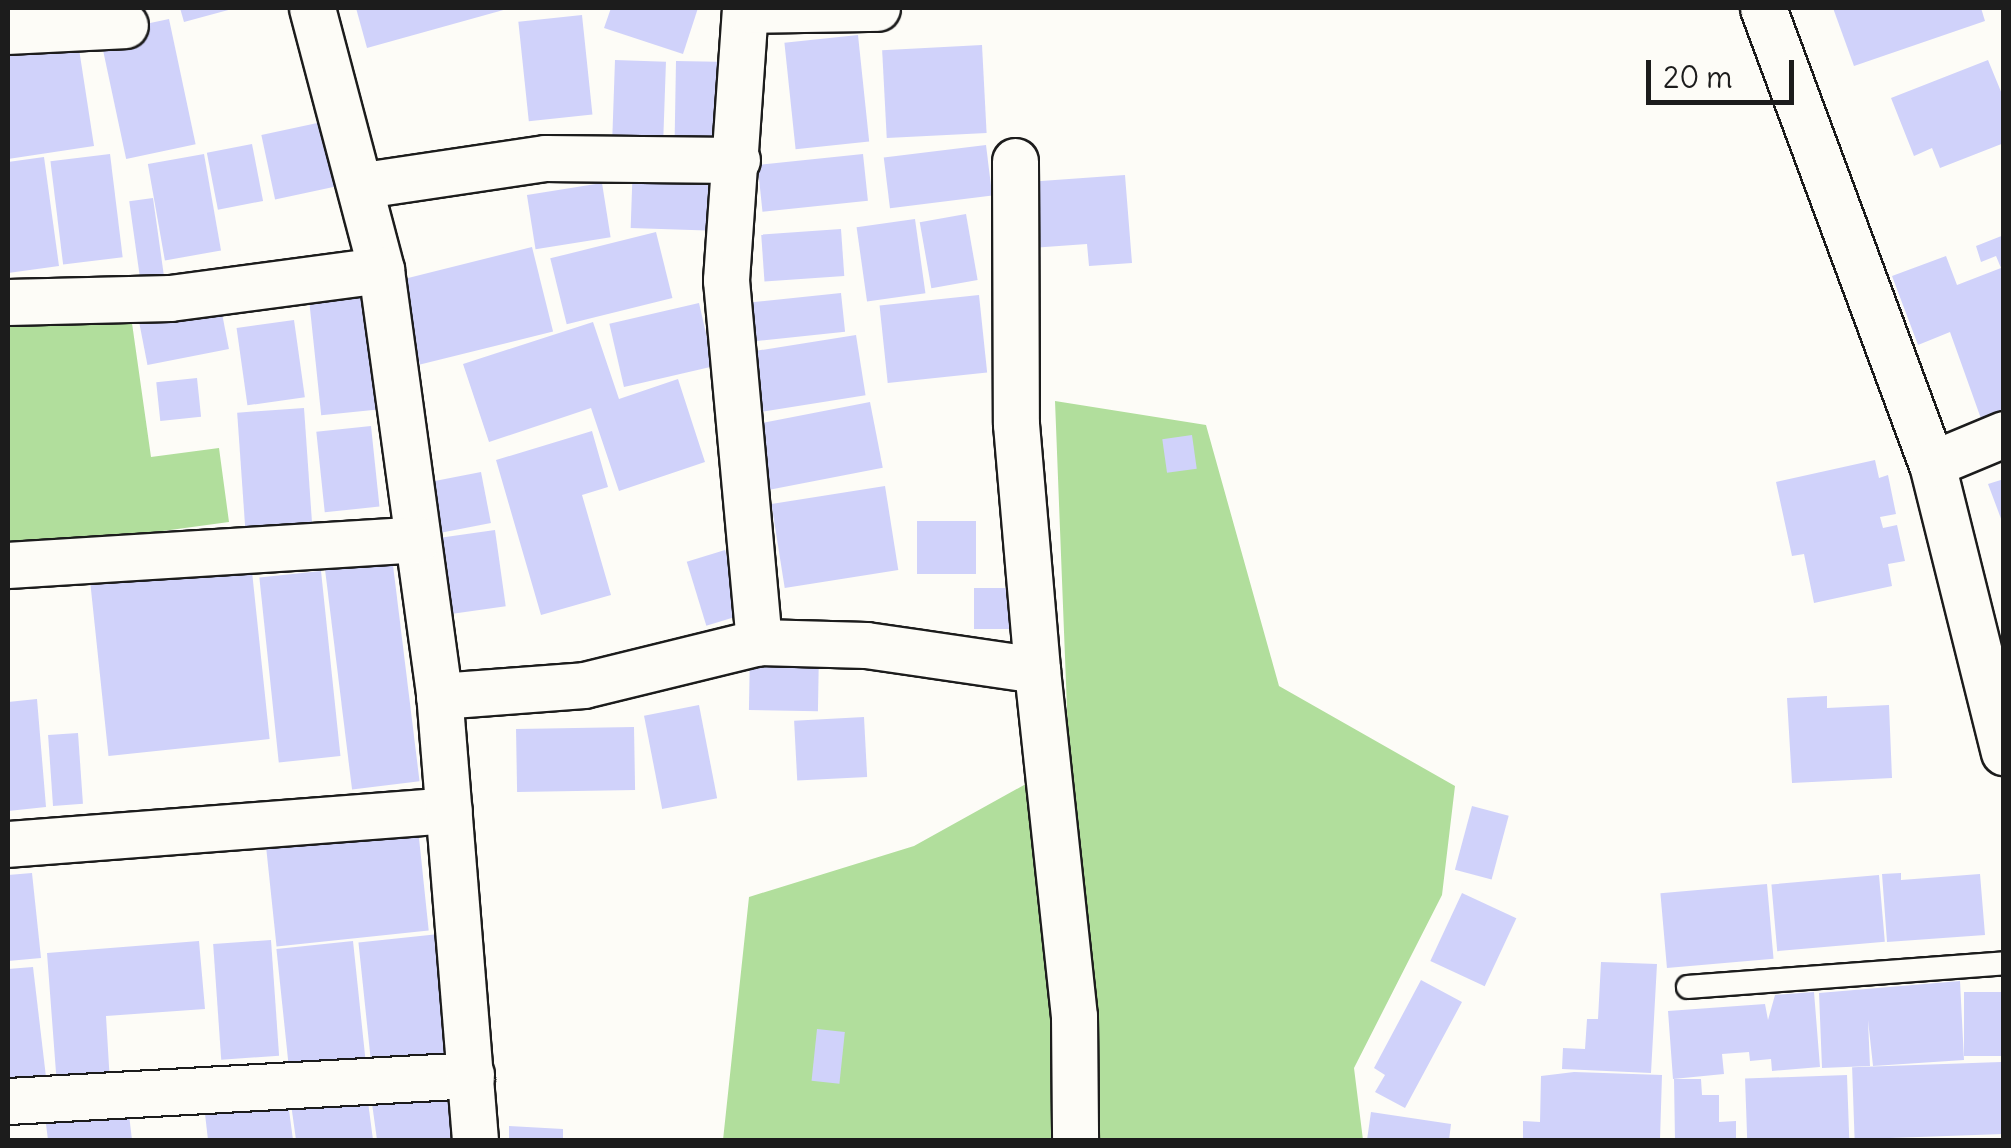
<!DOCTYPE html>
<html>
<head>
<meta charset="utf-8">
<style>
  body { margin:0 }
  #map { position:relative; width:2011px; height:1148px; overflow:hidden; background:#fdfcf7; font-family:Delius,sans-serif }
  div>[style] { position:absolute }
  [style*='--x'] { left:calc(var(--x)*1px); top:calc(var(--y)*1px); width:calc(var(--w)*1px); rotate:calc(var(--a)*1deg) }
  .green>* { inset:0; background:#b1de9c }
  .building>* { inset:0; background:#d0d2fa; transform-origin:0 0 }
  .roads { filter:drop-shadow(2px 0 #1c1c1c) drop-shadow(-2px 0 #1c1c1c) drop-shadow(0 2px #1c1c1c) drop-shadow(0 -2px #1c1c1c) }
  .service>* { height:22px; margin:-11px; padding:0 11px; transform-origin:11px; border-radius:11px; background:#fdfcf7 }
  .minor>* { height:45px; margin:-22.5px; padding:0 22.5px; transform-origin:22.5px; border-radius:22.5px; background:#fdfcf7 }
  span { translate:-50% -50%; white-space:nowrap; text-align:center; line-height:1.15; -webkit-text-stroke:10px #fdfcf7; paint-order:stroke }
  .frame { position:absolute; inset:0; border:10px solid #1c1c1c; pointer-events:none }
  .scale { position:absolute; left:1646px; top:60px; width:148px; height:45px; box-sizing:border-box; border:5px solid #1c1c1c; border-top:0; padding-left:12px; font-size:30px; line-height:35px; white-space:nowrap; color:#1c1c1c; -webkit-text-stroke:8px #fdfcf7; paint-order:stroke }
</style>
</head>
<body>
<div id="map">
  <div class="green">
    <div style="clip-path:polygon(130px 309px,151px 457px,219px 448px,229px 522px,8px 552px,8px 326px)"></div>
    <div style="clip-path:polygon(1055px 401px,1206px 425px,1279px 686px,1455px 786px,1442px 895px,1354px 1068px,1363px 1140px,723px 1140px,749px 897px,914px 846px,1069px 760px)"></div>
  </div>
  <div class="building">
    <div style="clip-path:polygon(180px 8px,232px 8px,232px 9px,184px 22px)"></div>
    <div style="clip-path:polygon(356px 8px,507px 8px,507px 9px,367px 48px)"></div>
    <div style="clip-path:polygon(611px 8px,698px 8px,683px 54px,604px 28px)"></div>
    <div style="clip-path:polygon(1833px 8px,1981px 8px,1985px 21px,1854px 66px)"></div>
    <div style="left:582px;top:15px;width:100px;height:64px;rotate:84deg"></div>
    <div style="left:169px;top:19px;width:128px;height:71px;rotate:78deg"></div>
    <div style="left:858px;top:35px;width:107px;height:74px;rotate:84deg"></div>
    <div style="clip-path:polygon(77px 36px,94px 146px,8px 159px,8px 46px)"></div>
    <div style="left:982px;top:45px;width:88px;height:100px;rotate:87deg"></div>
    <div style="left:615px;top:60px;width:51px;height:84px;rotate:2deg"></div>
    <div style="clip-path:polygon(1988px 60px,2004px 99px,2004px 143px,1940px 168px,1932px 148px,1914px 156px,1891px 98px)"></div>
    <div style="left:676px;top:61px;width:41px;height:91px;rotate:1deg"></div>
    <div style="left:322px;top:122px;width:66px;height:62px;rotate:78deg"></div>
    <div style="left:252px;top:144px;width:58px;height:46px;rotate:79deg"></div>
    <div style="left:986px;top:145px;width:51px;height:103px;rotate:83deg"></div>
    <div style="left:110px;top:154px;width:104px;height:60px;rotate:83deg"></div>
    <div style="left:204px;top:154px;width:98px;height:57px;rotate:80deg"></div>
    <div style="left:863px;top:154px;width:47px;height:106px;rotate:84deg"></div>
    <div style="clip-path:polygon(44px 157px,59px 266px,8px 273px,8px 162px)"></div>
    <div style="left:633px;top:161px;width:76px;height:67px;rotate:2deg"></div>
    <div style="clip-path:polygon(1125px 175px,1132px 263px,1089px 266px,1087px 244px,1031px 248px,1027px 182px)"></div>
    <div style="left:602px;top:183px;width:55px;height:76px;rotate:81deg"></div>
    <div style="left:153px;top:198px;width:79px;height:24px;rotate:82deg"></div>
    <div style="left:966px;top:214px;width:67px;height:47px;rotate:80deg"></div>
    <div style="left:915px;top:219px;width:75px;height:59px;rotate:82deg"></div>
    <div style="left:841px;top:229px;width:47px;height:80px;rotate:86deg"></div>
    <div style="left:656px;top:232px;width:68px;height:109px;rotate:76deg"></div>
    <div style="clip-path:polygon(2004px 235px,2004px 420px,1984px 427px,1950px 332px,1918px 345px,1892px 276px,1946px 256px,1957px 285px,2001px 268px,1996px 256px,1981px 262px,1976px 246px)"></div>
    <div style="left:532px;top:247px;width:87px;height:137px;rotate:76deg"></div>
    <div style="left:841px;top:293px;width:39px;height:101px;rotate:84deg"></div>
    <div style="left:979px;top:295px;width:78px;height:100px;rotate:84deg"></div>
    <div style="left:366px;top:296px;width:114px;height:57px;rotate:84deg"></div>
    <div style="left:219px;top:298px;width:52px;height:83px;rotate:79deg"></div>
    <div style="left:699px;top:303px;width:65px;height:92px;rotate:77deg"></div>
    <div style="left:294px;top:320px;width:78px;height:58px;rotate:82deg"></div>
    <div style="clip-path:polygon(593px 322px,619px 399px,678px 379px,705px 462px,619px 491px,591px 408px,489px 442px,463px 364px)"></div>
    <div style="left:856px;top:335px;width:61px;height:117px;rotate:81deg"></div>
    <div style="left:197px;top:378px;width:39px;height:41px;rotate:84deg"></div>
    <div style="left:870px;top:402px;width:67px;height:118px;rotate:79deg"></div>
    <div style="left:304px;top:408px;width:121px;height:67px;rotate:86deg"></div>
    <div style="left:371px;top:426px;width:81px;height:55px;rotate:84deg"></div>
    <div style="clip-path:polygon(592px 431px,608px 487px,582px 495px,611px 595px,541px 615px,496px 460px)"></div>
    <div style="left:1192px;top:435px;width:34px;height:30px;rotate:82deg"></div>
    <div style="clip-path:polygon(1875px 460px,1879px 478px,1888px 475px,1896px 514px,1880px 517px,1883px 528px,1897px 525px,1905px 561px,1888px 564px,1892px 586px,1814px 603px,1804px 554px,1792px 556px,1776px 482px)"></div>
    <div style="left:481px;top:472px;width:52px;height:51px;rotate:79deg"></div>
    <div style="clip-path:polygon(2004px 479px,2004px 524px,2003px 524px,1988px 484px)"></div>
    <div style="left:885px;top:486px;width:85px;height:115px;rotate:81deg"></div>
    <div style="left:917px;top:521px;width:59px;height:53px"></div>
    <div style="left:495px;top:530px;width:77px;height:57px;rotate:82deg"></div>
    <div style="left:725px;top:550px;width:67px;height:40px;rotate:73deg"></div>
    <div style="left:392px;top:557px;width:226px;height:68px;rotate:83deg"></div>
    <div style="left:251px;top:562px;width:178px;height:162px;rotate:84deg"></div>
    <div style="left:321px;top:571px;width:186px;height:62px;rotate:84deg"></div>
    <div style="left:974px;top:588px;width:36px;height:41px"></div>
    <div style="left:750px;top:649px;width:69px;height:61px;rotate:1deg"></div>
    <div style="clip-path:polygon(1827px 696px,1827px 708px,1889px 705px,1892px 778px,1792px 783px,1787px 698px)"></div>
    <div style="clip-path:polygon(37px 699px,46px 807px,8px 811px,8px 702px)"></div>
    <div style="left:699px;top:705px;width:95px;height:56px;rotate:79deg"></div>
    <div style="left:864px;top:717px;width:60px;height:70px;rotate:87deg"></div>
    <div style="left:634px;top:727px;width:63px;height:118px;rotate:89deg"></div>
    <div style="left:78px;top:733px;width:71px;height:30px;rotate:86deg"></div>
    <div style="left:1472px;top:806px;width:38px;height:66px;rotate:15deg"></div>
    <div style="left:417px;top:819px;width:112px;height:153px;rotate:84deg"></div>
    <div style="clip-path:polygon(32px 873px,41px 958px,8px 961px,8px 875px)"></div>
    <div style="clip-path:polygon(1901px 873px,1901px 880px,1980px 874px,1985px 935px,1887px 942px,1882px 874px)"></div>
    <div style="left:1879px;top:875px;width:67px;height:108px;rotate:85deg"></div>
    <div style="left:1767px;top:884px;width:75px;height:107px;rotate:85deg"></div>
    <div style="left:1462px;top:893px;width:60px;height:75px;rotate:25deg"></div>
    <div style="left:439px;top:934px;width:124px;height:81px;rotate:84deg"></div>
    <div style="left:271px;top:940px;width:116px;height:58px;rotate:86deg"></div>
    <div style="clip-path:polygon(199px 941px,205px 1009px,106px 1016px,110px 1083px,57px 1086px,47px 953px)"></div>
    <div style="left:353px;top:941px;width:119px;height:77px;rotate:84deg"></div>
    <div style="clip-path:polygon(1601px 962px,1657px 964px,1651px 1073px,1562px 1069px,1563px 1048px,1585px 1049px,1587px 1019px,1598px 1019px)"></div>
    <div style="clip-path:polygon(33px 967px,46px 1077px,8px 1081px,8px 969px)"></div>
    <div style="clip-path:polygon(1421px 980px,1462px 1002px,1405px 1108px,1375px 1092px,1385px 1075px,1374px 1068px)"></div>
    <div style="clip-path:polygon(1960px 981px,1964px 1060px,1873px 1066px,1868px 1020px,1870px 1066px,1822px 1068px,1819px 993px)"></div>
    <div style="clip-path:polygon(1814px 992px,1820px 1067px,1772px 1071px,1771px 1059px,1750px 1061px,1749px 1052px,1722px 1054px,1724px 1074px,1673px 1079px,1668px 1011px,1765px 1004px,1768px 1020px,1775px 995px)"></div>
    <div style="left:2004px;top:992px;width:64px;height:40px;rotate:90deg"></div>
    <div style="left:817px;top:1029px;width:28px;height:52px;rotate:6deg"></div>
    <div style="left:2001px;top:1062px;width:72px;height:149px;rotate:88deg"></div>
    <div style="clip-path:polygon(1574px 1072px,1662px 1075px,1660px 1140px,1523px 1140px,1523px 1121px,1540px 1122px,1541px 1076px)"></div>
    <div style="left:1847px;top:1075px;width:65px;height:102px;rotate:88deg"></div>
    <div style="clip-path:polygon(1674px 1079px,1701px 1079px,1702px 1095px,1719px 1095px,1719px 1122px,1736px 1121px,1736px 1140px,1675px 1140px)"></div>
    <div style="clip-path:polygon(453px 1086px,460px 1140px,377px 1140px,371px 1096px)"></div>
    <div style="clip-path:polygon(367px 1094px,373px 1140px,296px 1140px,291px 1104px)"></div>
    <div style="clip-path:polygon(287px 1095px,293px 1140px,208px 1140px,204px 1105px)"></div>
    <div style="clip-path:polygon(127px 1098px,132px 1140px,48px 1140px,44px 1108px)"></div>
    <div style="clip-path:polygon(1371px 1112px,1451px 1124px,1449px 1140px,1367px 1140px)"></div>
    <div style="clip-path:polygon(509px 1126px,563px 1129px,563px 1140px,509px 1140px)"></div>
  </div>
  <div class="roads">
    <div class="service">
      <div style="--x:1688;--y:987;--w:317;--a:-4.3"></div>
    </div>
    <div class="minor">
      <div style="--x:312;--y:8;--w:271;--a:75.2"></div>
      <div style="--x:381;--y:270;--w:430;--a:82.2"></div>
      <div style="--x:745;--y:8;--w:273;--a:94"></div>
      <div style="--x:726;--y:280;--w:364;--a:84.8"></div>
      <div style="--x:1763;--y:8;--w:486;--a:69.7"></div>
      <div style="--x:1932;--y:464;--w:297;--a:76"></div>
      <div style="--x:746;--y:10;--w:131;--a:-0.9"></div>
      <div style="--x:8;--y:31;--w:117;--a:-2.9"></div>
      <div style="--x:1015;--y:161;--w:263;--a:89.8"></div>
      <div style="--x:1016;--y:424;--w:247;--a:85.1"></div>
      <div style="--x:364;--y:185;--w:183;--a:-8.5"></div>
      <div style="--x:545;--y:158;--w:192;--a:0.6"></div>
      <div style="--x:8;--y:302;--w:162;--a:-1.4"></div>
      <div style="--x:170;--y:298;--w:213;--a:-7.6"></div>
      <div style="--x:1932;--y:464;--w:78;--a:-22.6"></div>
      <div style="--x:8;--y:565;--w:410;--a:-3.6"></div>
      <div style="--x:8;--y:844;--w:442;--a:-4.4"></div>
      <div style="--x:8;--y:1101;--w:464;--a:-3.2"></div>
      <div style="--x:475;--y:1140;--w:445;--a:-94.6"></div>
      <div style="--x:439;--y:696;--w:145;--a:-4.3"></div>
      <div style="--x:584;--y:685;--w:180;--a:-13.8"></div>
      <div style="--x:759;--y:642;--w:107;--a:1.6"></div>
      <div style="--x:866;--y:645;--w:173;--a:8.3"></div>
      <div style="--x:1037;--y:670;--w:348;--a:83.9"></div>
      <div style="--x:1074;--y:1016;--w:124;--a:89.5"></div>
    </div>
  </div>
  <div class="frame"></div>
  <div class="scale">20 m</div>
</div>
</body>
</html>
